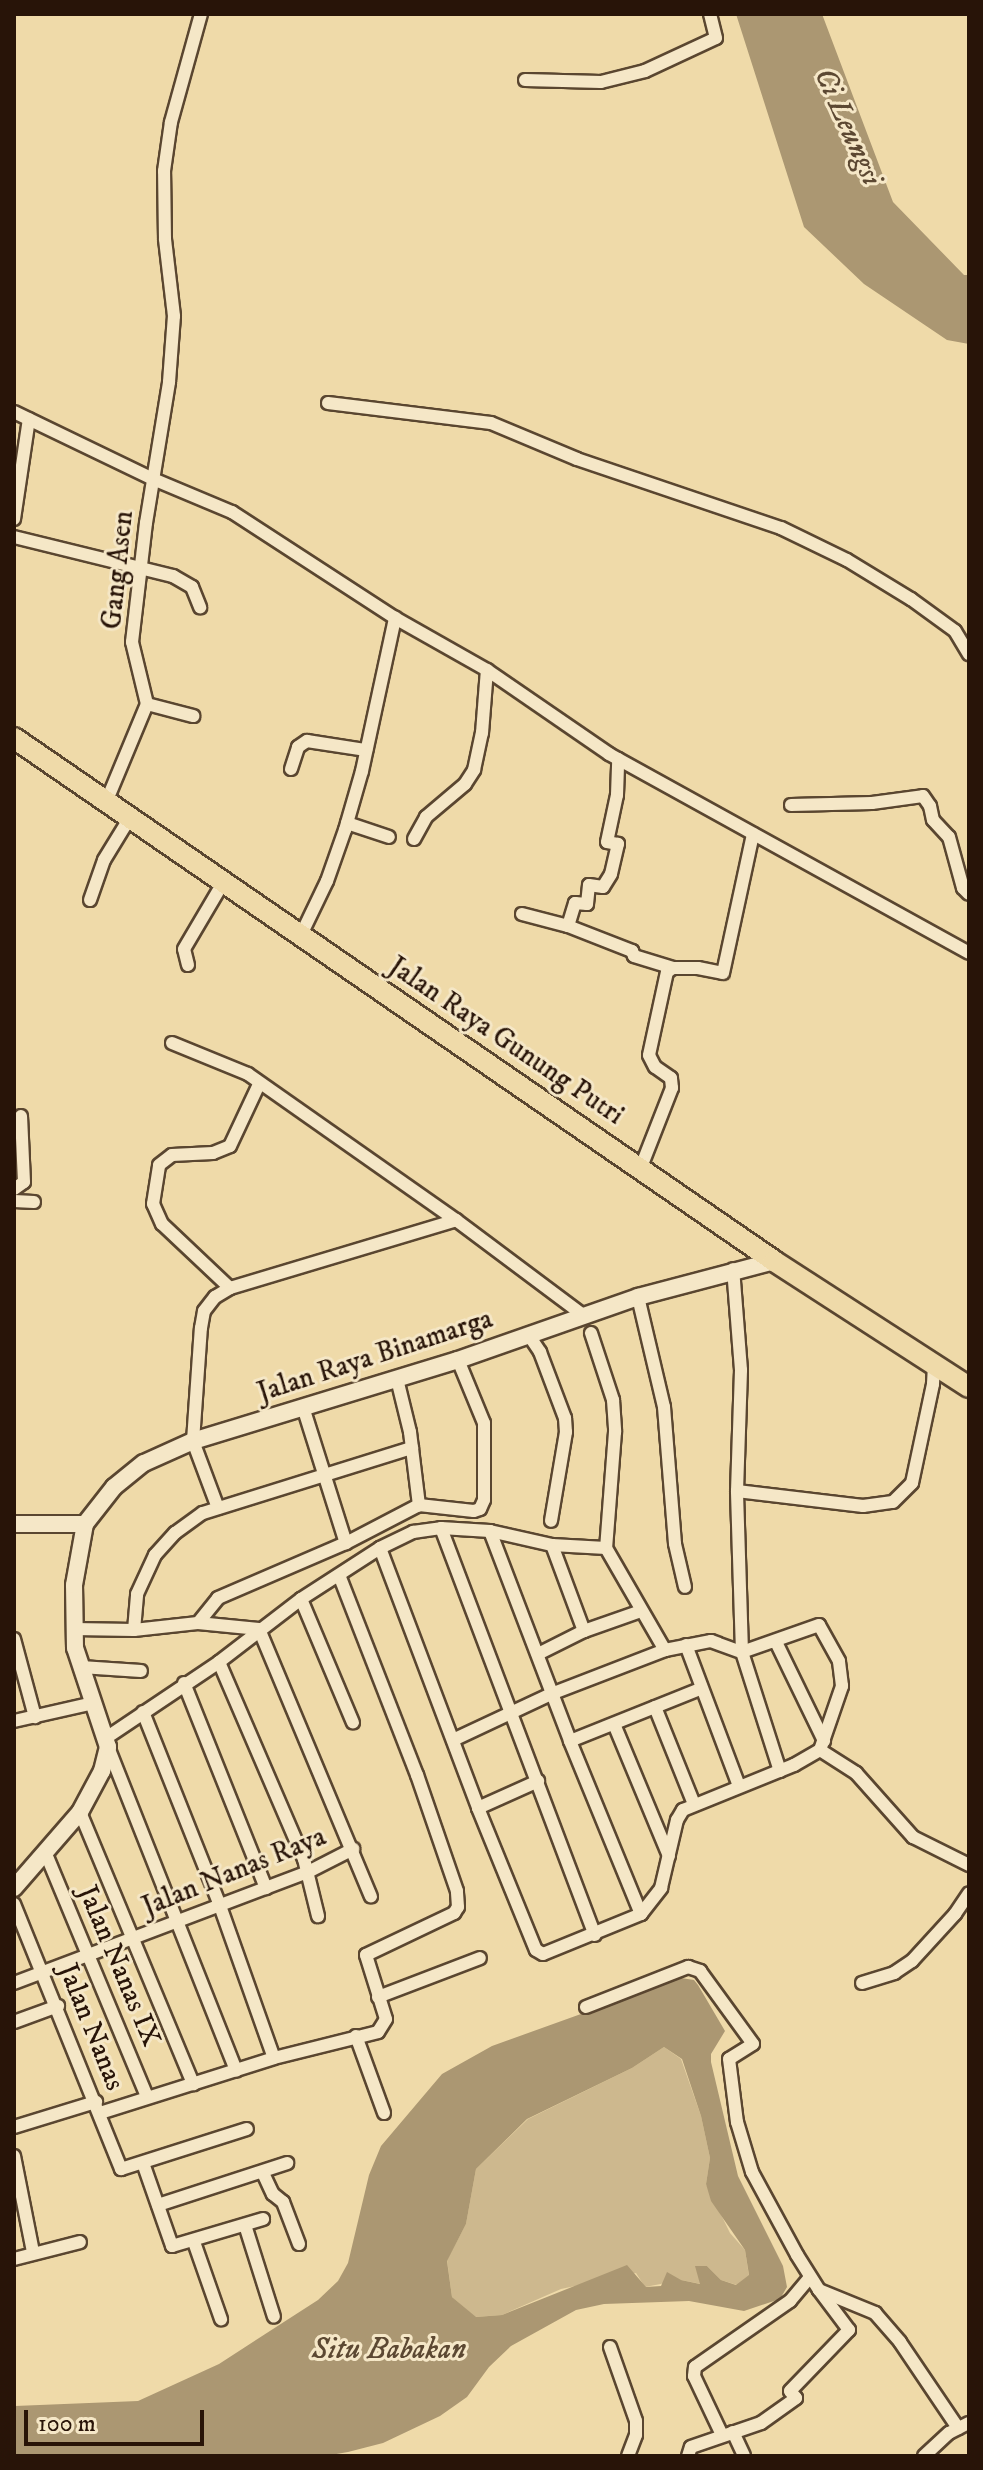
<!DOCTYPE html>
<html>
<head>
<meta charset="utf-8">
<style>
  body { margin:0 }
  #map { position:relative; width:983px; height:2470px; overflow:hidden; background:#efdaa9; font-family:"IM FELL DW Pica",serif }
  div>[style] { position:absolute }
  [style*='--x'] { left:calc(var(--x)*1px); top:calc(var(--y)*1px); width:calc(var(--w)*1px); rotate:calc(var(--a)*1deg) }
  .green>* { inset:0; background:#cdb88e }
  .water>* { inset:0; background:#ab9772 }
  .roads { filter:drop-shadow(2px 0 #5a4630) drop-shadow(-2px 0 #5a4630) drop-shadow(0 2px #5a4630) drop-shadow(0 -2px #5a4630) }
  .minor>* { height:12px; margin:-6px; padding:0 6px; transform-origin:6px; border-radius:6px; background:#f5e7c7 }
  .tertiary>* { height:16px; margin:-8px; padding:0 8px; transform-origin:8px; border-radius:8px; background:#f5e7c7 }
  .primary>* { height:20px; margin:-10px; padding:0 10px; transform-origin:10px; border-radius:10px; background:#efdaa9 }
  span { translate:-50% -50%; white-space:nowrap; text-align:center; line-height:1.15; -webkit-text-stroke:6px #f5e7c7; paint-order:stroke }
  .street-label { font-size:28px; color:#281408 }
  .water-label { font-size:30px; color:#5c4832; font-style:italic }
  .frame { position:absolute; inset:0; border:16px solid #281408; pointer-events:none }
  .scale { position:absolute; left:24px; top:2410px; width:180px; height:36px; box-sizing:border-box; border:4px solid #281408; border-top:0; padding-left:10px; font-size:24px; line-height:28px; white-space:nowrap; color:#281408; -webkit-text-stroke:6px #f5e7c7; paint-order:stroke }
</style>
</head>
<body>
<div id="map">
  <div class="green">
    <div style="clip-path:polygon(664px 2047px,681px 2059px,701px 2116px,710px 2158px,706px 2184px,730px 2233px,745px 2250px,749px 2276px,737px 2285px,721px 2280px,707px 2266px,696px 2267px,701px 2284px,681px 2280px,645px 2287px,636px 2273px,561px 2289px,502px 2315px,475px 2317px,452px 2297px,447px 2260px,466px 2224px,476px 2169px,528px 2119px,632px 2068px)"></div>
  </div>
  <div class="water">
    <div style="clip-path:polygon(736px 14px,822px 14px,893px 202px,964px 275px,969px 275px,969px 344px,947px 340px,864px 284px,804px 227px)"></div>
    <div style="clip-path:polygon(evenodd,681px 1978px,694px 1980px,698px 1985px,725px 2031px,711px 2054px,711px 2062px,738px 2176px,783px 2266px,787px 2287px,780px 2299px,744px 2311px,689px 2301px,604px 2304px,576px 2310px,511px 2346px,489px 2367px,467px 2397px,440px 2416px,383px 2443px,348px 2452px,325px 2456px,14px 2456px,15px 2406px,138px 2401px,219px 2364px,318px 2300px,338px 2281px,348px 2263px,369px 2175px,381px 2146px,442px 2074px,492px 2046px,681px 1978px,664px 2047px,682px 2059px,701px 2116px,710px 2158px,706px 2184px,711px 2201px,745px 2250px,749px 2275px,736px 2285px,721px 2280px,707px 2266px,695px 2266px,700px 2284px,681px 2280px,667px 2272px,661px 2286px,646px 2287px,627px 2265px,502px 2315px,476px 2317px,452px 2297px,447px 2261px,466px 2224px,476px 2169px,527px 2119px,632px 2068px,664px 2047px)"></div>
  </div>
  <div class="roads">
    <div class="minor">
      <div style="--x:525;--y:80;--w:76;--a:1.5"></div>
      <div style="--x:601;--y:82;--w:45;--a:-14"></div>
      <div style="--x:645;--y:71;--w:78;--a:-24.9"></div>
      <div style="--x:716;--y:38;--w:25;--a:-104"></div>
      <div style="--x:328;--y:403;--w:164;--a:7"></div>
      <div style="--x:491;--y:423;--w:93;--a:22.7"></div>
      <div style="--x:577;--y:459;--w:215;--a:18.7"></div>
      <div style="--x:781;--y:528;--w:73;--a:25.9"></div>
      <div style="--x:847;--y:560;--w:75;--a:31.4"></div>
      <div style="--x:911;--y:599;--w:54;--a:36"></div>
      <div style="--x:955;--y:631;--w:27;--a:59"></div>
      <div style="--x:14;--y:412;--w:154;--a:25.7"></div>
      <div style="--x:153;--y:479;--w:86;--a:22.7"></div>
      <div style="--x:232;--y:512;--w:194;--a:33"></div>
      <div style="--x:395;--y:618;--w:106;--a:29.5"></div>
      <div style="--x:487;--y:670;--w:148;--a:34.5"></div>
      <div style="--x:609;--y:754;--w:411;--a:28.9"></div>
      <div style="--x:14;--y:519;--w:101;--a:-81.5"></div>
      <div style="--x:14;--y:537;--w:164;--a:13.8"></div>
      <div style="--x:173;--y:576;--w:22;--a:30"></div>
      <div style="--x:192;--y:587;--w:22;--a:68"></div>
      <div style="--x:147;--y:704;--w:48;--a:14.6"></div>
      <div style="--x:291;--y:769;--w:23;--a:-72"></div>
      <div style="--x:298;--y:747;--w:11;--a:-34"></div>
      <div style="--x:307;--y:741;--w:60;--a:8.7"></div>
      <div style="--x:107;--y:800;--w:104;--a:-67.4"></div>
      <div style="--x:147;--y:704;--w:64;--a:-103.6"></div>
      <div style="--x:132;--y:642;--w:120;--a:-83.3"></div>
      <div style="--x:146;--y:523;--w:143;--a:-80.7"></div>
      <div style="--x:169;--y:382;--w:66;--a:-85.7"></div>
      <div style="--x:174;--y:316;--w:78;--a:-96.7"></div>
      <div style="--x:165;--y:239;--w:68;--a:-90.8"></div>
      <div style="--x:164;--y:171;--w:49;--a:-81.9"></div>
      <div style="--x:171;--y:122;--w:112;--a:-74.5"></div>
      <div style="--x:791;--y:805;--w:81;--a:-1.4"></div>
      <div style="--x:872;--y:803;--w:51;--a:-7.8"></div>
      <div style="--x:923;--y:796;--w:12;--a:55"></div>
      <div style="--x:930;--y:806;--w:14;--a:78"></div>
      <div style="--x:933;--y:820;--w:23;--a:47"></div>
      <div style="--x:949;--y:837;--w:53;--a:74.6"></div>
      <div style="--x:963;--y:888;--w:8;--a:45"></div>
      <div style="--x:347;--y:823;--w:44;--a:18.4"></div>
      <div style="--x:414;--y:839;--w:25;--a:-61"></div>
      <div style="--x:426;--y:817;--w:51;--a:-40.2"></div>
      <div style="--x:465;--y:784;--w:17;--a:-57"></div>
      <div style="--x:474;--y:770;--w:38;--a:-78"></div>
      <div style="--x:482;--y:733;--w:63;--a:-85.5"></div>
      <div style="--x:90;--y:900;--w:42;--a:-70.7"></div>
      <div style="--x:104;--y:860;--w:52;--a:-58.5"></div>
      <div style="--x:522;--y:914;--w:48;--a:14.6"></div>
      <div style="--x:568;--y:926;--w:24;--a:-73"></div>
      <div style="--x:575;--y:903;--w:12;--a:5"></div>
      <div style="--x:587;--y:904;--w:19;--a:-84"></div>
      <div style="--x:589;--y:885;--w:14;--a:8"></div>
      <div style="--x:603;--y:887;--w:15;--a:-58"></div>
      <div style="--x:611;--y:874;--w:31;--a:-77"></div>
      <div style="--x:618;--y:844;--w:11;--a:-170"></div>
      <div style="--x:607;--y:842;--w:48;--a:-78"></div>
      <div style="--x:617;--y:795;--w:36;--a:-88"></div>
      <div style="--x:568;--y:926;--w:69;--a:21.3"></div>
      <div style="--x:632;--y:951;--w:5;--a:68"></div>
      <div style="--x:634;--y:956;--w:41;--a:17.1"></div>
      <div style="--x:301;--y:935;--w:60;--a:-64.3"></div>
      <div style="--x:327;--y:881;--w:54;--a:-70.6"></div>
      <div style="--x:345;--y:830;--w:61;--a:-73.9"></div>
      <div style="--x:362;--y:771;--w:157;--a:-77.8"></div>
      <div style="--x:188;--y:965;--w:16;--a:-104"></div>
      <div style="--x:184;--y:949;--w:79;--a:-59.5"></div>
      <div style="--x:172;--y:1043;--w:82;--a:22.2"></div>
      <div style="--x:248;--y:1074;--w:254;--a:35.1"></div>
      <div style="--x:456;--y:1220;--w:159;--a:36.8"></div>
      <div style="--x:641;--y:1167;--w:85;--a:-68.6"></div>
      <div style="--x:672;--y:1088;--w:10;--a:-96"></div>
      <div style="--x:671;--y:1078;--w:19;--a:-145"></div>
      <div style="--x:655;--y:1067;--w:13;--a:-117"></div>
      <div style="--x:649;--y:1055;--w:85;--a:-77.8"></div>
      <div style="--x:667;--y:972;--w:7;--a:-34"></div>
      <div style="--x:673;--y:968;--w:25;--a:0"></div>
      <div style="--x:698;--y:968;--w:25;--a:11"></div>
      <div style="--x:723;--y:973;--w:142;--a:-77.8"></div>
      <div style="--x:14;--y:1189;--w:12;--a:-35"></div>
      <div style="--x:24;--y:1182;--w:66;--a:-92.6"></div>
      <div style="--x:14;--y:1201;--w:20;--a:3"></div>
      <div style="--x:230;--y:1288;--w:93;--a:-136.7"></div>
      <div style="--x:162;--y:1224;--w:22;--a:-114"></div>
      <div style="--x:153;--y:1204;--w:39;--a:-81"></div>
      <div style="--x:159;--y:1165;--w:16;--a:-38"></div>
      <div style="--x:172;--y:1155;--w:41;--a:-2.8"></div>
      <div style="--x:213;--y:1153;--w:18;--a:-22"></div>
      <div style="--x:230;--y:1146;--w:68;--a:-64.9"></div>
      <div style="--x:638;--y:1297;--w:113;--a:76.7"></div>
      <div style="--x:664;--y:1407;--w:137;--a:85.4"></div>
      <div style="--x:675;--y:1544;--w:44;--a:76.9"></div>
      <div style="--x:591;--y:1333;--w:71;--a:71.8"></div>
      <div style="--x:613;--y:1400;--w:32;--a:86"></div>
      <div style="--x:615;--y:1432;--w:116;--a:94.4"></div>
      <div style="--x:528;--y:1334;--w:22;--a:56"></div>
      <div style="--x:540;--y:1352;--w:71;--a:69.3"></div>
      <div style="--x:565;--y:1418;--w:14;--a:86"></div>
      <div style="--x:566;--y:1432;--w:90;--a:99.6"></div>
      <div style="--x:397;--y:1379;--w:55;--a:76.2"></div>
      <div style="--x:410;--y:1432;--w:74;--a:83"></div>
      <div style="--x:303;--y:1407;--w:143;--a:72.5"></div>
      <div style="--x:346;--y:1543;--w:82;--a:-27.5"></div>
      <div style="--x:737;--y:1491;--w:127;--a:6.8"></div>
      <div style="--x:863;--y:1506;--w:30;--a:-8"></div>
      <div style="--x:893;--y:1502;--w:27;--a:-45"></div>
      <div style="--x:912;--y:1483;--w:101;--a:-78"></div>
      <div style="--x:933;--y:1384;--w:21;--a:-87"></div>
      <div style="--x:419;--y:1505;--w:55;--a:6.2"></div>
      <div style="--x:474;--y:1511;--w:6;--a:-18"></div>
      <div style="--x:480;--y:1509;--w:10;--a:-66"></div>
      <div style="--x:484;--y:1500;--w:77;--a:-90"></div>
      <div style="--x:484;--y:1423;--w:68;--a:-112.4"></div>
      <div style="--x:218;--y:1508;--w:72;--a:-110.5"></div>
      <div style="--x:193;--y:1441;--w:113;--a:-86"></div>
      <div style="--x:201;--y:1328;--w:17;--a:-80"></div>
      <div style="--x:204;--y:1311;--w:18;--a:-52"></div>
      <div style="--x:215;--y:1297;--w:17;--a:-31"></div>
      <div style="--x:230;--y:1288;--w:236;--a:-16.7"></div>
      <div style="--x:441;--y:1528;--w:435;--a:69.3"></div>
      <div style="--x:490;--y:1531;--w:225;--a:69.1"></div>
      <div style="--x:570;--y:1741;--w:187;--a:67.7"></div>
      <div style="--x:552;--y:1545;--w:92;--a:69.6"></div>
      <div style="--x:380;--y:1548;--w:278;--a:69.3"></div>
      <div style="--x:478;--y:1808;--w:153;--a:67.8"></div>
      <div style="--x:536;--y:1950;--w:8;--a:30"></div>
      <div style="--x:543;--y:1954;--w:106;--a:-22.2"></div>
      <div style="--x:641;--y:1914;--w:33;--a:-52"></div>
      <div style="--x:661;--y:1888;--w:70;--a:-76.8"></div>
      <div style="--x:677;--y:1820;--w:12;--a:-59"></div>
      <div style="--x:683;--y:1810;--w:120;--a:-22.1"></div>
      <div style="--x:794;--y:1765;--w:30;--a:-30"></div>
      <div style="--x:820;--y:1750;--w:68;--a:-71"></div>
      <div style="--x:842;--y:1686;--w:25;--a:-97"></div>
      <div style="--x:839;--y:1661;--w:41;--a:-119.1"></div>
      <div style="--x:819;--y:1625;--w:82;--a:160.7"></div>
      <div style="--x:742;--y:1652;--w:161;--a:-91.8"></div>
      <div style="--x:737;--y:1491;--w:121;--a:-88.1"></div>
      <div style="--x:741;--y:1370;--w:101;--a:-94.5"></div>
      <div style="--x:301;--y:1599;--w:134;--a:67.2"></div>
      <div style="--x:198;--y:1623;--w:32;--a:-51"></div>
      <div style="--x:218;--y:1598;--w:139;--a:-23.3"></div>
      <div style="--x:74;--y:1629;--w:60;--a:1"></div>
      <div style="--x:134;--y:1630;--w:64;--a:-6.2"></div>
      <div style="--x:198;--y:1623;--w:61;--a:5.6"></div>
      <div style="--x:259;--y:1629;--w:290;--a:67.3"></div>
      <div style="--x:134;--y:1630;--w:36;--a:-85"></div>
      <div style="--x:137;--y:1594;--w:43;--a:-65.2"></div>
      <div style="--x:155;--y:1555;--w:30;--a:-48"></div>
      <div style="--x:175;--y:1533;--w:34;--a:-36"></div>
      <div style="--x:203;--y:1513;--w:219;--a:-17.3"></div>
      <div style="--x:14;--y:1639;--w:81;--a:74.9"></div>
      <div style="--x:776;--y:1642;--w:110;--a:64.1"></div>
      <div style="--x:686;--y:1645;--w:151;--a:69.4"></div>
      <div style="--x:538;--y:1654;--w:51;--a:-26.6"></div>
      <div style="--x:584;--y:1631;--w:60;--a:-19.3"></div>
      <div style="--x:219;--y:1662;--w:215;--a:66.7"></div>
      <div style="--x:304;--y:1859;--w:59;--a:76.2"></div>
      <div style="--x:81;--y:1667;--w:60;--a:3.8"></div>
      <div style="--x:184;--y:1683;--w:221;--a:68.2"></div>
      <div style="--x:655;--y:1707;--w:105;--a:68.1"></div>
      <div style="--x:143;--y:1712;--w:206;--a:68.3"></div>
      <div style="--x:219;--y:1903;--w:164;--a:70.5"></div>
      <div style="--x:14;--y:1721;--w:81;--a:-12.8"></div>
      <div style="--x:614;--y:1724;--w:143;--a:67.4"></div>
      <div style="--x:106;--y:1738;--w:136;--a:-33.9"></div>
      <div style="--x:219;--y:1662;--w:103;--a:-37.5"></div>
      <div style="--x:301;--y:1599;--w:94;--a:-32.8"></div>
      <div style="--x:380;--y:1548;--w:37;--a:-26"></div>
      <div style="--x:413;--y:1532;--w:28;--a:-8"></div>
      <div style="--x:441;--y:1528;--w:49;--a:3.5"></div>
      <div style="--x:490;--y:1531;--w:64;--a:12.7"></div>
      <div style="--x:552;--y:1545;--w:54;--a:3.2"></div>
      <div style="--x:606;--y:1548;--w:118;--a:60"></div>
      <div style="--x:453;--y:1740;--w:108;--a:-25.1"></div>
      <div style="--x:551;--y:1694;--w:122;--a:-21.1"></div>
      <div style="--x:665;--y:1650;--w:47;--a:-11.1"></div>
      <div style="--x:711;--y:1641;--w:33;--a:20"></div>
      <div style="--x:742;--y:1652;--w:125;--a:72.3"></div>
      <div style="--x:570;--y:1741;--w:140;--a:-21.8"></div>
      <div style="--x:108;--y:1747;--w:348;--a:68.4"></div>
      <div style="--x:820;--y:1750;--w:43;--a:32.6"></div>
      <div style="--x:856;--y:1773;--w:86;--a:48.3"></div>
      <div style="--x:913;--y:1837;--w:63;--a:26.6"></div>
      <div style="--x:478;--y:1808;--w:66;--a:-24.2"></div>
      <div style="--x:80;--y:1812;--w:295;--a:67.4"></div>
      <div style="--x:46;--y:1854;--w:263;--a:67.4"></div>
      <div style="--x:14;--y:1904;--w:286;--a:68"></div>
      <div style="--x:121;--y:2169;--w:132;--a:-17.6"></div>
      <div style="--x:14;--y:1983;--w:314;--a:-20.7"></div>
      <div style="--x:308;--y:1872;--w:51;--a:-27.1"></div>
      <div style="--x:862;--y:1983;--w:34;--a:-17"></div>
      <div style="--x:894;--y:1973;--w:22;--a:-34"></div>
      <div style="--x:912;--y:1961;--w:64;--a:-47.5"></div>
      <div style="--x:955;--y:1914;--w:25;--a:-56"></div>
      <div style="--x:378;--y:1997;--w:109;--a:-20.9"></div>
      <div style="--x:586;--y:2007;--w:110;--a:-21.4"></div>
      <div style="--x:688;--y:1967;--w:13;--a:18"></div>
      <div style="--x:700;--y:1971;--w:90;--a:54"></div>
      <div style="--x:753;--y:2044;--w:28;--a:148"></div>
      <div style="--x:729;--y:2059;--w:64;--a:82.8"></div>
      <div style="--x:737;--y:2122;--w:52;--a:73.3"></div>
      <div style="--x:752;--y:2172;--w:94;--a:61.5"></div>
      <div style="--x:797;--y:2255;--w:41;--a:57.8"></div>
      <div style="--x:819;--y:2290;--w:61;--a:22.3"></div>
      <div style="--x:875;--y:2313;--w:38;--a:49"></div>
      <div style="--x:900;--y:2342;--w:104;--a:56"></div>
      <div style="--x:14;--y:2022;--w:47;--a:-20"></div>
      <div style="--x:356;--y:2036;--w:82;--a:70"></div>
      <div style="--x:100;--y:2113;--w:182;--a:-17.5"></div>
      <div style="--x:274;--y:2058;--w:107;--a:-14"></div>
      <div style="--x:378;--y:2032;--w:15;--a:-58"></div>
      <div style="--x:386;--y:2019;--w:67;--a:-107.4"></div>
      <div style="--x:366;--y:1955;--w:98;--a:-25.5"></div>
      <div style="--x:454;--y:1913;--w:7;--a:-56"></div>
      <div style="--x:458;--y:1907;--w:16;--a:-94"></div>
      <div style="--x:457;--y:1891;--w:123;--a:-109"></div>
      <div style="--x:417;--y:1775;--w:212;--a:-111.3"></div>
      <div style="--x:14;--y:2127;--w:86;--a:-17"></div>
      <div style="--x:14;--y:2156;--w:98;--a:78.8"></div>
      <div style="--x:143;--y:2163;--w:88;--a:70.7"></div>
      <div style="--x:172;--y:2246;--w:95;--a:-16.5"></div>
      <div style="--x:263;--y:2173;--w:23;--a:65"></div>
      <div style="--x:273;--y:2194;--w:13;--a:39"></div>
      <div style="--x:283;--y:2202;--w:45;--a:69.1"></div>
      <div style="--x:158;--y:2205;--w:136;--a:-18"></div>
      <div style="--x:245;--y:2225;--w:96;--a:72.5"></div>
      <div style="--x:194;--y:2242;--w:82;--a:70.7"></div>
      <div style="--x:14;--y:2259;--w:68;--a:-14.4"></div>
      <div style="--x:610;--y:2347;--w:78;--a:70.6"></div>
      <div style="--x:636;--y:2421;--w:14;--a:90"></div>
      <div style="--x:636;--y:2435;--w:22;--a:111"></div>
      <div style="--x:733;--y:2432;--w:26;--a:65"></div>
      <div style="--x:722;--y:2435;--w:65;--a:-115.4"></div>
      <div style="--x:694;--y:2376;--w:9;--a:-84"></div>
      <div style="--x:695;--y:2367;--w:116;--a:-34.8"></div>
      <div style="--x:790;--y:2301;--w:31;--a:-50"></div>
      <div style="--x:688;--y:2456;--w:9;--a:-72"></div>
      <div style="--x:691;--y:2447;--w:74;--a:-18.9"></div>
      <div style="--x:761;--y:2423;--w:43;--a:-35.5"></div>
      <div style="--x:796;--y:2398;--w:9;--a:-131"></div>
      <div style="--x:790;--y:2391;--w:85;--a:-46"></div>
      <div style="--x:849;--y:2330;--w:50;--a:-126.9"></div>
      <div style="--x:924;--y:2456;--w:34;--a:-43"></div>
      <div style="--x:949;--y:2433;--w:22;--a:-27"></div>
    </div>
    <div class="tertiary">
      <div style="--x:14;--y:1524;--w:71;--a:0"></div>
      <div style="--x:14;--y:1888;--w:101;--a:-49"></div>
      <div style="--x:80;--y:1812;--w:47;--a:-61.8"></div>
      <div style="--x:102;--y:1771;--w:25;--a:-76"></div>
      <div style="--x:108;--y:1747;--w:104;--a:-108.4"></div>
      <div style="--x:75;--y:1648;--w:63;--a:-90.9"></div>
      <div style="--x:74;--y:1585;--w:62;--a:-79.8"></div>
      <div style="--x:85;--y:1524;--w:47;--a:-51.9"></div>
      <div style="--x:114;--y:1487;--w:38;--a:-39"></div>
      <div style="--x:144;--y:1463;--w:54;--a:-24.2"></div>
      <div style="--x:193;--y:1441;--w:277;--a:-17"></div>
      <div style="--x:458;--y:1360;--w:191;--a:-19.3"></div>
      <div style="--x:638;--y:1297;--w:141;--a:-14.8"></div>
    </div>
    <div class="primary">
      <div style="--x:14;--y:738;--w:923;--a:34.53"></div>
      <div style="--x:774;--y:1261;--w:232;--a:32.9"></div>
    </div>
  </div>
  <div class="street-label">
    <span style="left:118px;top:570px;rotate:-84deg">Gang Asen</span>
    <span style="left:506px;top:1041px;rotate:34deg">Jalan Raya Gunung Putri</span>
    <span style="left:375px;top:1356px;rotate:-18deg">Jalan Raya Binamarga</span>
    <span style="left:234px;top:1872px;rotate:-22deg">Jalan Nanas Raya</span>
    <span style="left:119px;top:1966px;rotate:67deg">Jalan Nanas IX</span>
    <span style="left:91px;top:2027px;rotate:68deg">Jalan Nanas</span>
  </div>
  <div class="water-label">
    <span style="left:847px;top:127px;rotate:66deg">Ci Leungsi</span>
    <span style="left:389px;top:2350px">Situ Babakan</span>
  </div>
  <div class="frame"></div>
  <div class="scale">100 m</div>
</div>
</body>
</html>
